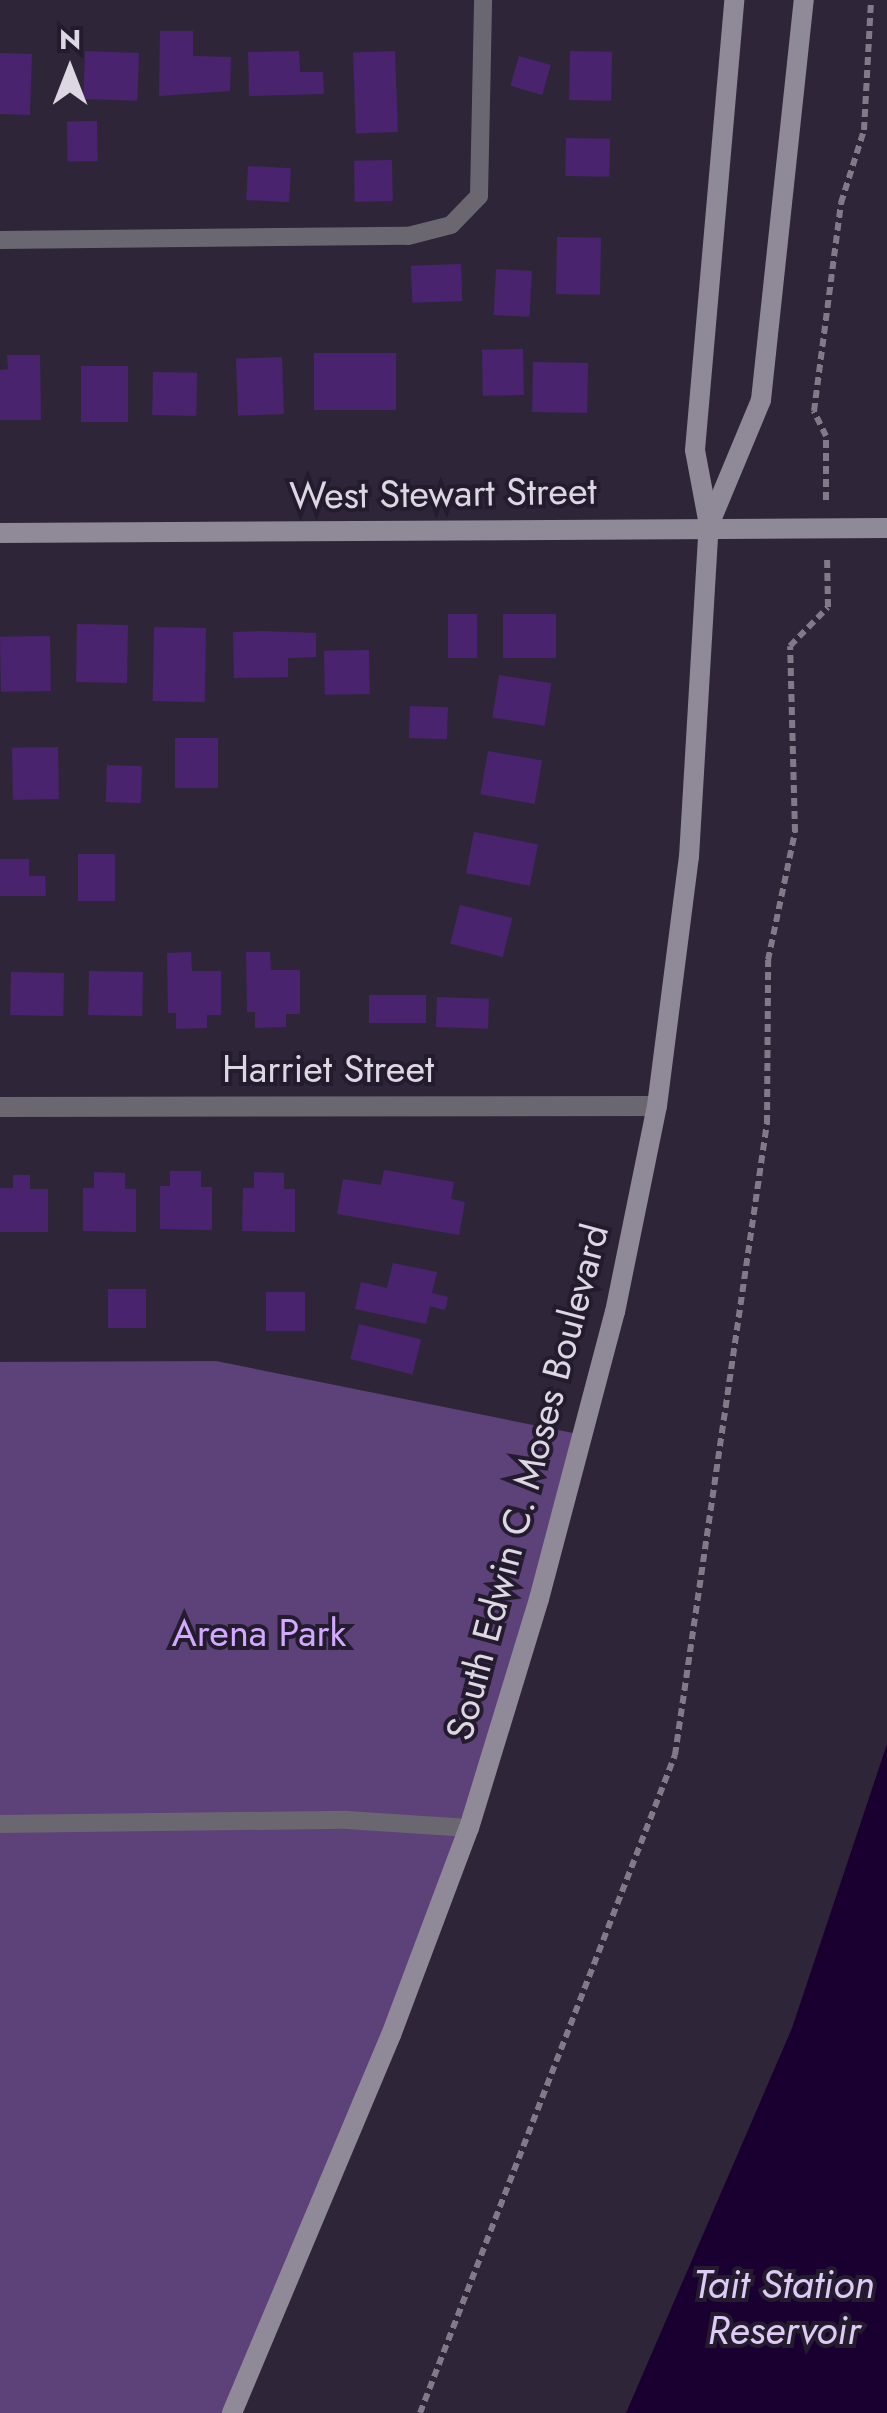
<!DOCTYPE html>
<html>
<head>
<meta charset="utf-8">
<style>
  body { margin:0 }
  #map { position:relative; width:887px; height:2413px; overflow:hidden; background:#2e2638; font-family:Jost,sans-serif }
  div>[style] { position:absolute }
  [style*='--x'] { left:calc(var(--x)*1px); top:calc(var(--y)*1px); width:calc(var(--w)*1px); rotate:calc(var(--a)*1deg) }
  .green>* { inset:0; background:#5c4279 }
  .water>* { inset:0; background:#1a0031 }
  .building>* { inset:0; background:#4a236e; transform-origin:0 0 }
  .path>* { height:6px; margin-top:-3px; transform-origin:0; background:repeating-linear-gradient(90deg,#817a89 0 8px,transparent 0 13px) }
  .service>* { height:18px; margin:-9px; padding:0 9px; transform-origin:9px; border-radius:9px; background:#6b6771 }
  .minor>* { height:20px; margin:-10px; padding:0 10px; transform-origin:10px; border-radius:10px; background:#6b6771 }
  .secondary>* { height:20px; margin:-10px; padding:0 10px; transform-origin:10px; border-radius:10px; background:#908998 }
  span { translate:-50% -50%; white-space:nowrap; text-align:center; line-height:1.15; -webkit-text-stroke:8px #241c2e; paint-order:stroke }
  .street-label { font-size:38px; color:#dcd7e3 }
  .park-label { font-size:38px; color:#d1a9ff }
  .water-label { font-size:40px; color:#ddcaf5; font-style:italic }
  .north { position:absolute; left:20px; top:20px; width:100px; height:100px; -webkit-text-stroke:8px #241c2e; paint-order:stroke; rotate:0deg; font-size:28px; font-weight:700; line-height:40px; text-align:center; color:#dcd7e3 }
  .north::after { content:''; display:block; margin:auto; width:35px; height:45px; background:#dcd7e3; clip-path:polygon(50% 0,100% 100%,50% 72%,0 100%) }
</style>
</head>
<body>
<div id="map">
  <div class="green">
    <div style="clip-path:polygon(216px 1361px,583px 1435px,469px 1828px,232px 2413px,0 2413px,0 1362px)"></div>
  </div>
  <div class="water">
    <div style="clip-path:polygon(887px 1744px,887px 2413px,626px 2413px,792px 2028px)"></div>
  </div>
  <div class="building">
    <div style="clip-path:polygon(160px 31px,193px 31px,193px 56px,231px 57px,230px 91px,159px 96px)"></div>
    <div style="left:85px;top:51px;width:54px;height:48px;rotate:2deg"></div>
    <div style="clip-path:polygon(299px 51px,300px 72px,323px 72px,324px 94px,249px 96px,248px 52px)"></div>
    <div style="left:395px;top:51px;width:81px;height:42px;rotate:88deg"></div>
    <div style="left:570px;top:51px;width:42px;height:49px;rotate:1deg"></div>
    <div style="left:0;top:53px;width:32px;height:61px;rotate:2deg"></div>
    <div style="left:519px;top:56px;width:33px;height:31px;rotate:16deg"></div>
    <div style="left:97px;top:121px;width:40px;height:30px;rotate:89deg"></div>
    <div style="left:566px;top:138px;width:44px;height:38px;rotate:1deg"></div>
    <div style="left:392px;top:160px;width:41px;height:38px;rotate:89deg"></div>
    <div style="left:248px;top:166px;width:43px;height:34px;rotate:3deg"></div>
    <div style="left:557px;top:237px;width:44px;height:57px;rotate:1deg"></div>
    <div style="left:461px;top:264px;width:37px;height:50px;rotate:88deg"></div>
    <div style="left:496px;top:269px;width:36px;height:46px;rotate:3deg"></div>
    <div style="left:523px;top:349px;width:46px;height:41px;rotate:89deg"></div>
    <div style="left:396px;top:353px;width:57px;height:82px;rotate:90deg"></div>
    <div style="clip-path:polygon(7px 355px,40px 355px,41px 420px,0 420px,0 370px,8px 369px)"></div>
    <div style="left:282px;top:357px;width:57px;height:46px;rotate:88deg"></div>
    <div style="left:533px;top:362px;width:55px;height:50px;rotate:1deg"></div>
    <div style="left:81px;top:366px;width:47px;height:56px"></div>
    <div style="left:153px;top:372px;width:44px;height:43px;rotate:1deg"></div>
    <div style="left:448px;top:614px;width:29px;height:44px"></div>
    <div style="left:503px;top:614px;width:53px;height:44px"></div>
    <div style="left:77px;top:624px;width:51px;height:58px;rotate:1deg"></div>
    <div style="left:154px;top:627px;width:52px;height:74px;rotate:1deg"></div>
    <div style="clip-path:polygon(262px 631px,316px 633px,316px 657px,288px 658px,288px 677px,234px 678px,233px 632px)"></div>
    <div style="left:50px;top:636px;width:55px;height:50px;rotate:89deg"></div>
    <div style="left:369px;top:650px;width:44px;height:45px;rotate:89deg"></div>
    <div style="left:499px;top:675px;width:53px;height:43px;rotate:9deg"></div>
    <div style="left:410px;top:706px;width:38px;height:32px;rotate:2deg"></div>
    <div style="left:175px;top:738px;width:43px;height:50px"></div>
    <div style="left:58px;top:747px;width:52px;height:46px;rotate:89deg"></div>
    <div style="left:488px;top:751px;width:55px;height:44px;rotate:10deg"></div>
    <div style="left:107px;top:765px;width:35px;height:37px;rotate:2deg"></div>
    <div style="left:474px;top:832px;width:65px;height:42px;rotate:11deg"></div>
    <div style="left:78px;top:854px;width:37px;height:47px"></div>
    <div style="clip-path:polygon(0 859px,29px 859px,29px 876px,45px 876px,46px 896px,0 896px)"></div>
    <div style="left:460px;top:905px;width:54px;height:40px;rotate:14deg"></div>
    <div style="clip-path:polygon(191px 952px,192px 971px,221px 971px,221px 1015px,207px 1015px,207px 1028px,176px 1029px,176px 1013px,168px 1013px,167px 953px)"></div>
    <div style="clip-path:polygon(246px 952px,270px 952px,271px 970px,300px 970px,300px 1014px,286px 1014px,286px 1027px,255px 1028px,255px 1012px,247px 1012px)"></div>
    <div style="left:89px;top:971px;width:54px;height:44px;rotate:1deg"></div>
    <div style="left:11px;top:972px;width:53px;height:43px;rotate:1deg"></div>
    <div style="left:369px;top:995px;width:57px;height:28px"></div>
    <div style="left:437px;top:997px;width:52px;height:30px;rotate:2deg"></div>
    <div style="clip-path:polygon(384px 1170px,454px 1182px,451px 1199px,465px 1202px,459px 1235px,337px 1214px,343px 1179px,381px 1185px)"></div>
    <div style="clip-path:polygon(170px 1171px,201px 1171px,201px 1187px,212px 1187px,212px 1230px,160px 1229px,160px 1186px,170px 1186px)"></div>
    <div style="clip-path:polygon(94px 1172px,125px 1173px,125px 1189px,136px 1189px,136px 1232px,83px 1231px,83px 1188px,94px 1188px)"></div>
    <div style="clip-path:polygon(254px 1172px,284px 1173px,284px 1189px,295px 1189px,295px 1232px,242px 1231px,243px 1188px,254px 1188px)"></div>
    <div style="clip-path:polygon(13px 1175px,30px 1175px,30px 1189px,48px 1189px,48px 1232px,0 1232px,0 1188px,13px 1188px)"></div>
    <div style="clip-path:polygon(393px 1263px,437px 1272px,432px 1293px,448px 1297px,445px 1310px,430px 1306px,426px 1324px,355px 1309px,361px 1282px,387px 1288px)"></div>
    <div style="left:108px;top:1289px;width:38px;height:39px"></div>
    <div style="left:266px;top:1292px;width:39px;height:39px"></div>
    <div style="left:359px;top:1324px;width:64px;height:36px;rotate:14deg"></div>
  </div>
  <div class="path">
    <div style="--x:826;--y:500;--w:64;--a:-90"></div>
    <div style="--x:826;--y:436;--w:28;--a:-116"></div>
    <div style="--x:814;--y:411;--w:210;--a:-82.6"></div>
    <div style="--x:841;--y:203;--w:77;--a:-72.5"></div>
    <div style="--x:864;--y:130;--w:130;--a:-86.9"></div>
    <div style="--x:420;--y:2413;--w:706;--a:-68.82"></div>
    <div style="--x:675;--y:1755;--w:639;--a:-81.72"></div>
    <div style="--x:767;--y:1123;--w:163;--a:-89.6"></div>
    <div style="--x:768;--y:960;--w:131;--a:-78.1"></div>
    <div style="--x:795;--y:832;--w:186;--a:-91.5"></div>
    <div style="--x:790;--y:646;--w:54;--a:-45.7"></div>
    <div style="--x:828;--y:607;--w:50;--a:-91.1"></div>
  </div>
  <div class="service">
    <div style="--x:0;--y:240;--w:408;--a:-0.6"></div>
    <div style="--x:408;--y:236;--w:44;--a:-14.3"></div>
    <div style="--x:451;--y:225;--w:40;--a:-46"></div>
    <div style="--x:479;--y:196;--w:196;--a:-88.8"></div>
    <div style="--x:0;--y:1824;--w:347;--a:-0.7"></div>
    <div style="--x:347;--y:1820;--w:122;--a:3.8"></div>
  </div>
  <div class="minor">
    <div style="--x:0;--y:1107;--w:657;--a:-0.09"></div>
  </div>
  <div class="secondary">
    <div style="--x:709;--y:525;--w:135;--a:-67.4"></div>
    <div style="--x:761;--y:400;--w:402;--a:-83.9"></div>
    <div style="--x:0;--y:533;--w:887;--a:-0.32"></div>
    <div style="--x:232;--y:2413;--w:410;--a:-67.2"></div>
    <div style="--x:391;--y:2035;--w:221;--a:-69.4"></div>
    <div style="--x:469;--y:1828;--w:239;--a:-73"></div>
    <div style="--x:539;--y:1599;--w:297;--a:-75.2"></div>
    <div style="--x:615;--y:1312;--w:210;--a:-78.5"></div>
    <div style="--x:657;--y:1106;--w:251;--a:-82.7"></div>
    <div style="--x:689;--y:857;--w:333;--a:-86.6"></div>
    <div style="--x:709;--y:525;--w:76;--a:-100.6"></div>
    <div style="--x:695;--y:450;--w:452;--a:-85"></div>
  </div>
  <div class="street-label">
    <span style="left:443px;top:493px;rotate:-1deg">West Stewart Street</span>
    <span style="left:328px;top:1069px">Harriet Street</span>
    <span style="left:527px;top:1482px;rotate:-75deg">South Edwin C. Moses Boulevard</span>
  </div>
  <div class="park-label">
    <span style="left:259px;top:1633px">Arena Park</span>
  </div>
  <div class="water-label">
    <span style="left:784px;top:2307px">Tait Station<br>Reservoir</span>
  </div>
  <div class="north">N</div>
</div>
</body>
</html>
